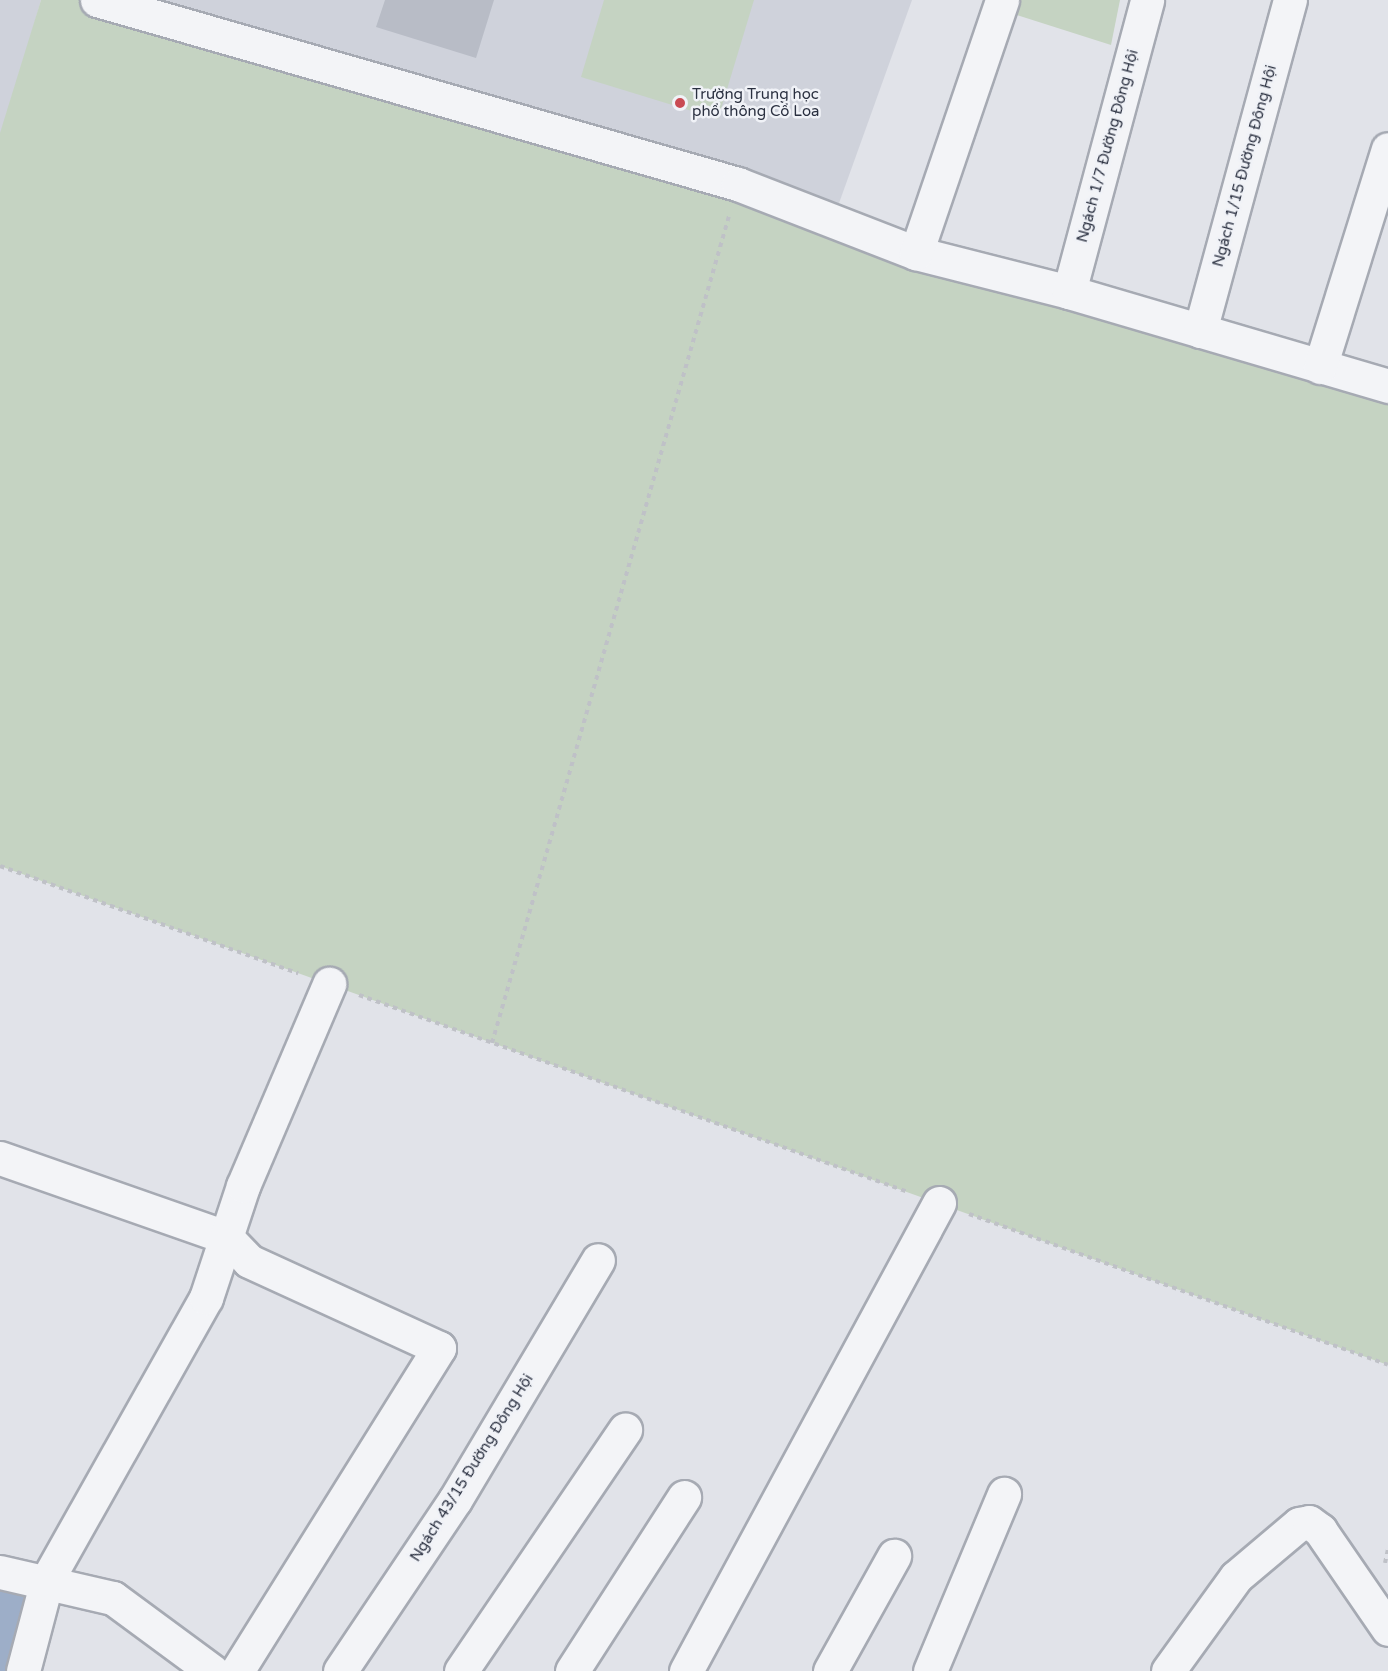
<!DOCTYPE html>
<html>
<head>
<meta charset="utf-8">
<style>
  body { margin:0 }
  #map { position:relative; width:1388px; height:1671px; overflow:hidden; background:#e1e3e9; font-family:"Varela Round",sans-serif }
  div>[style] { position:absolute }
  [style*='--x'] { left:calc(var(--x)*1px); top:calc(var(--y)*1px); width:calc(var(--w)*1px); rotate:calc(var(--a)*1deg) }
  .built>* { inset:0; background:#cfd2db }
  .green>* { inset:0; background:#c5d3c2 }
  .water>* { inset:0; background:#9daec8 }
  .building>* { inset:0; background:#b8bcc6 }
  .path>* { height:4px; margin-top:-2px; transform-origin:0; background:repeating-linear-gradient(90deg,#bfc1c7 0 4.5px,transparent 0 9px) }
  .roads { filter:drop-shadow(2px 0 #a6aab3) drop-shadow(-2px 0 #a6aab3) drop-shadow(0 2px #a6aab3) drop-shadow(0 -2px #a6aab3) }
  .minor>* { height:33px; margin:-16.5px; padding:0 16.5px; transform-origin:16.5px; border-radius:16.5px; background:#f3f4f7 }
  .dots>* { width:16px; height:16px; translate:-50% -50%; box-sizing:border-box; border:3px solid #f0f2f7; border-radius:50% }
  span { translate:-50% -50%; white-space:nowrap; text-align:center; line-height:1.15; -webkit-text-stroke:5px #f0f2f7; paint-order:stroke }
  .poi-label { font-size:15px; color:#2a3040 }
  .left { translate:0 -50%; text-align:left }
  .street-label { font-size:15px; color:#2a3040 }
</style>
</head>
<body>
<div id="map">
  <div class="built">
    <div style="clip-path:polygon(0 0,41px 0,3px 133px,0 133px)"></div>
    <div style="clip-path:polygon(132px 0,912px 0,838px 206px)"></div>
  </div>
  <div class="green">
    <div style="clip-path:polygon(41px 0,96px 0,1388px 383px,1388px 1365px,0 866px,0 133px)"></div>
    <div style="clip-path:polygon(604px 0,754px 0,718px 119px,581px 77px)"></div>
    <div style="clip-path:polygon(1002px 0,1120px 0,1111px 45px,998px 9px)"></div>
  </div>
  <div class="water">
    <div style="clip-path:polygon(0 1572px,47px 1580px,23px 1671px,0 1671px)"></div>
  </div>
  <div class="building">
    <div style="clip-path:polygon(385px 0,494px 0,476px 58px,376px 27px)"></div>
  </div>
  <div class="path">
    <div style="--x:0;--y:866;--w:317;--a:19.8"></div>
    <div style="--x:359;--y:995;--w:583;--a:19.74"></div>
    <div style="--x:492;--y:1043;--w:860;--a:-74.01"></div>
    <div style="--x:969;--y:1214;--w:445;--a:19.8"></div>
    <div style="--x:1385;--y:1563;--w:14;--a:-78"></div>
  </div>
  <div class="roads">
    <div class="minor">
      <div style="--x:97;--y:0;--w:667;--a:16.02"></div>
      <div style="--x:738;--y:184;--w:191;--a:21.2"></div>
      <div style="--x:916;--y:253;--w:158;--a:14.3"></div>
      <div style="--x:1069;--y:292;--w:333;--a:16.4"></div>
      <div style="--x:916;--y:253;--w:267;--a:-71.2"></div>
      <div style="--x:1069;--y:292;--w:302;--a:-75"></div>
      <div style="--x:1200;--y:331;--w:343;--a:-74.8"></div>
      <div style="--x:1320;--y:367;--w:228;--a:-72.7"></div>
      <div style="--x:0;--y:1158;--w:239;--a:19.3"></div>
      <div style="--x:226;--y:1237;--w:33;--a:46"></div>
      <div style="--x:249;--y:1261;--w:209;--a:24.6"></div>
      <div style="--x:439;--y:1348;--w:381;--a:122"></div>
      <div style="--x:0;--y:1572;--w:116;--a:13"></div>
      <div style="--x:113;--y:1598;--w:123;--a:36.4"></div>
      <div style="--x:23;--y:1671;--w:94;--a:-75.2"></div>
      <div style="--x:47;--y:1580;--w:324;--a:-60.6"></div>
      <div style="--x:206;--y:1298;--w:118;--a:-71.7"></div>
      <div style="--x:243;--y:1186;--w:220;--a:-66.9"></div>
      <div style="--x:340;--y:1671;--w:206;--a:-56.1"></div>
      <div style="--x:455;--y:1500;--w:279;--a:-59.2"></div>
      <div style="--x:461;--y:1671;--w:292;--a:-55.8"></div>
      <div style="--x:572;--y:1671;--w:207;--a:-57.2"></div>
      <div style="--x:686;--y:1671;--w:532;--a:-61.6"></div>
      <div style="--x:830;--y:1671;--w:132;--a:-60.9"></div>
      <div style="--x:930;--y:1671;--w:192;--a:-67.3"></div>
      <div style="--x:1168;--y:1671;--w:116;--a:-54.1"></div>
      <div style="--x:1236;--y:1577;--w:82;--a:-40.1"></div>
      <div style="--x:1299;--y:1524;--w:10;--a:-11"></div>
      <div style="--x:1309;--y:1522;--w:14;--a:36"></div>
      <div style="--x:1320;--y:1530;--w:120;--a:55.5"></div>
    </div>
  </div>
  <div class="dots">
    <div style="left:680px;top:103px;background:#c94b53"></div>
  </div>
  <div class="poi-label">
    <span class="left" style="left:692px;top:103px">Trường Trung học<br>phổ thông Cổ Loa</span>
  </div>
  <div class="street-label">
    <span style="left:1108px;top:146px;rotate:-75deg">Ngách 1/7 Đường Đông Hội</span>
    <span style="left:1245px;top:166px;rotate:-75deg">Ngách 1/15 Đường Đông Hội</span>
    <span style="left:472px;top:1468px;rotate:-58deg">Ngách 43/15 Đường Đông Hội</span>
  </div>
</div>
</body>
</html>
